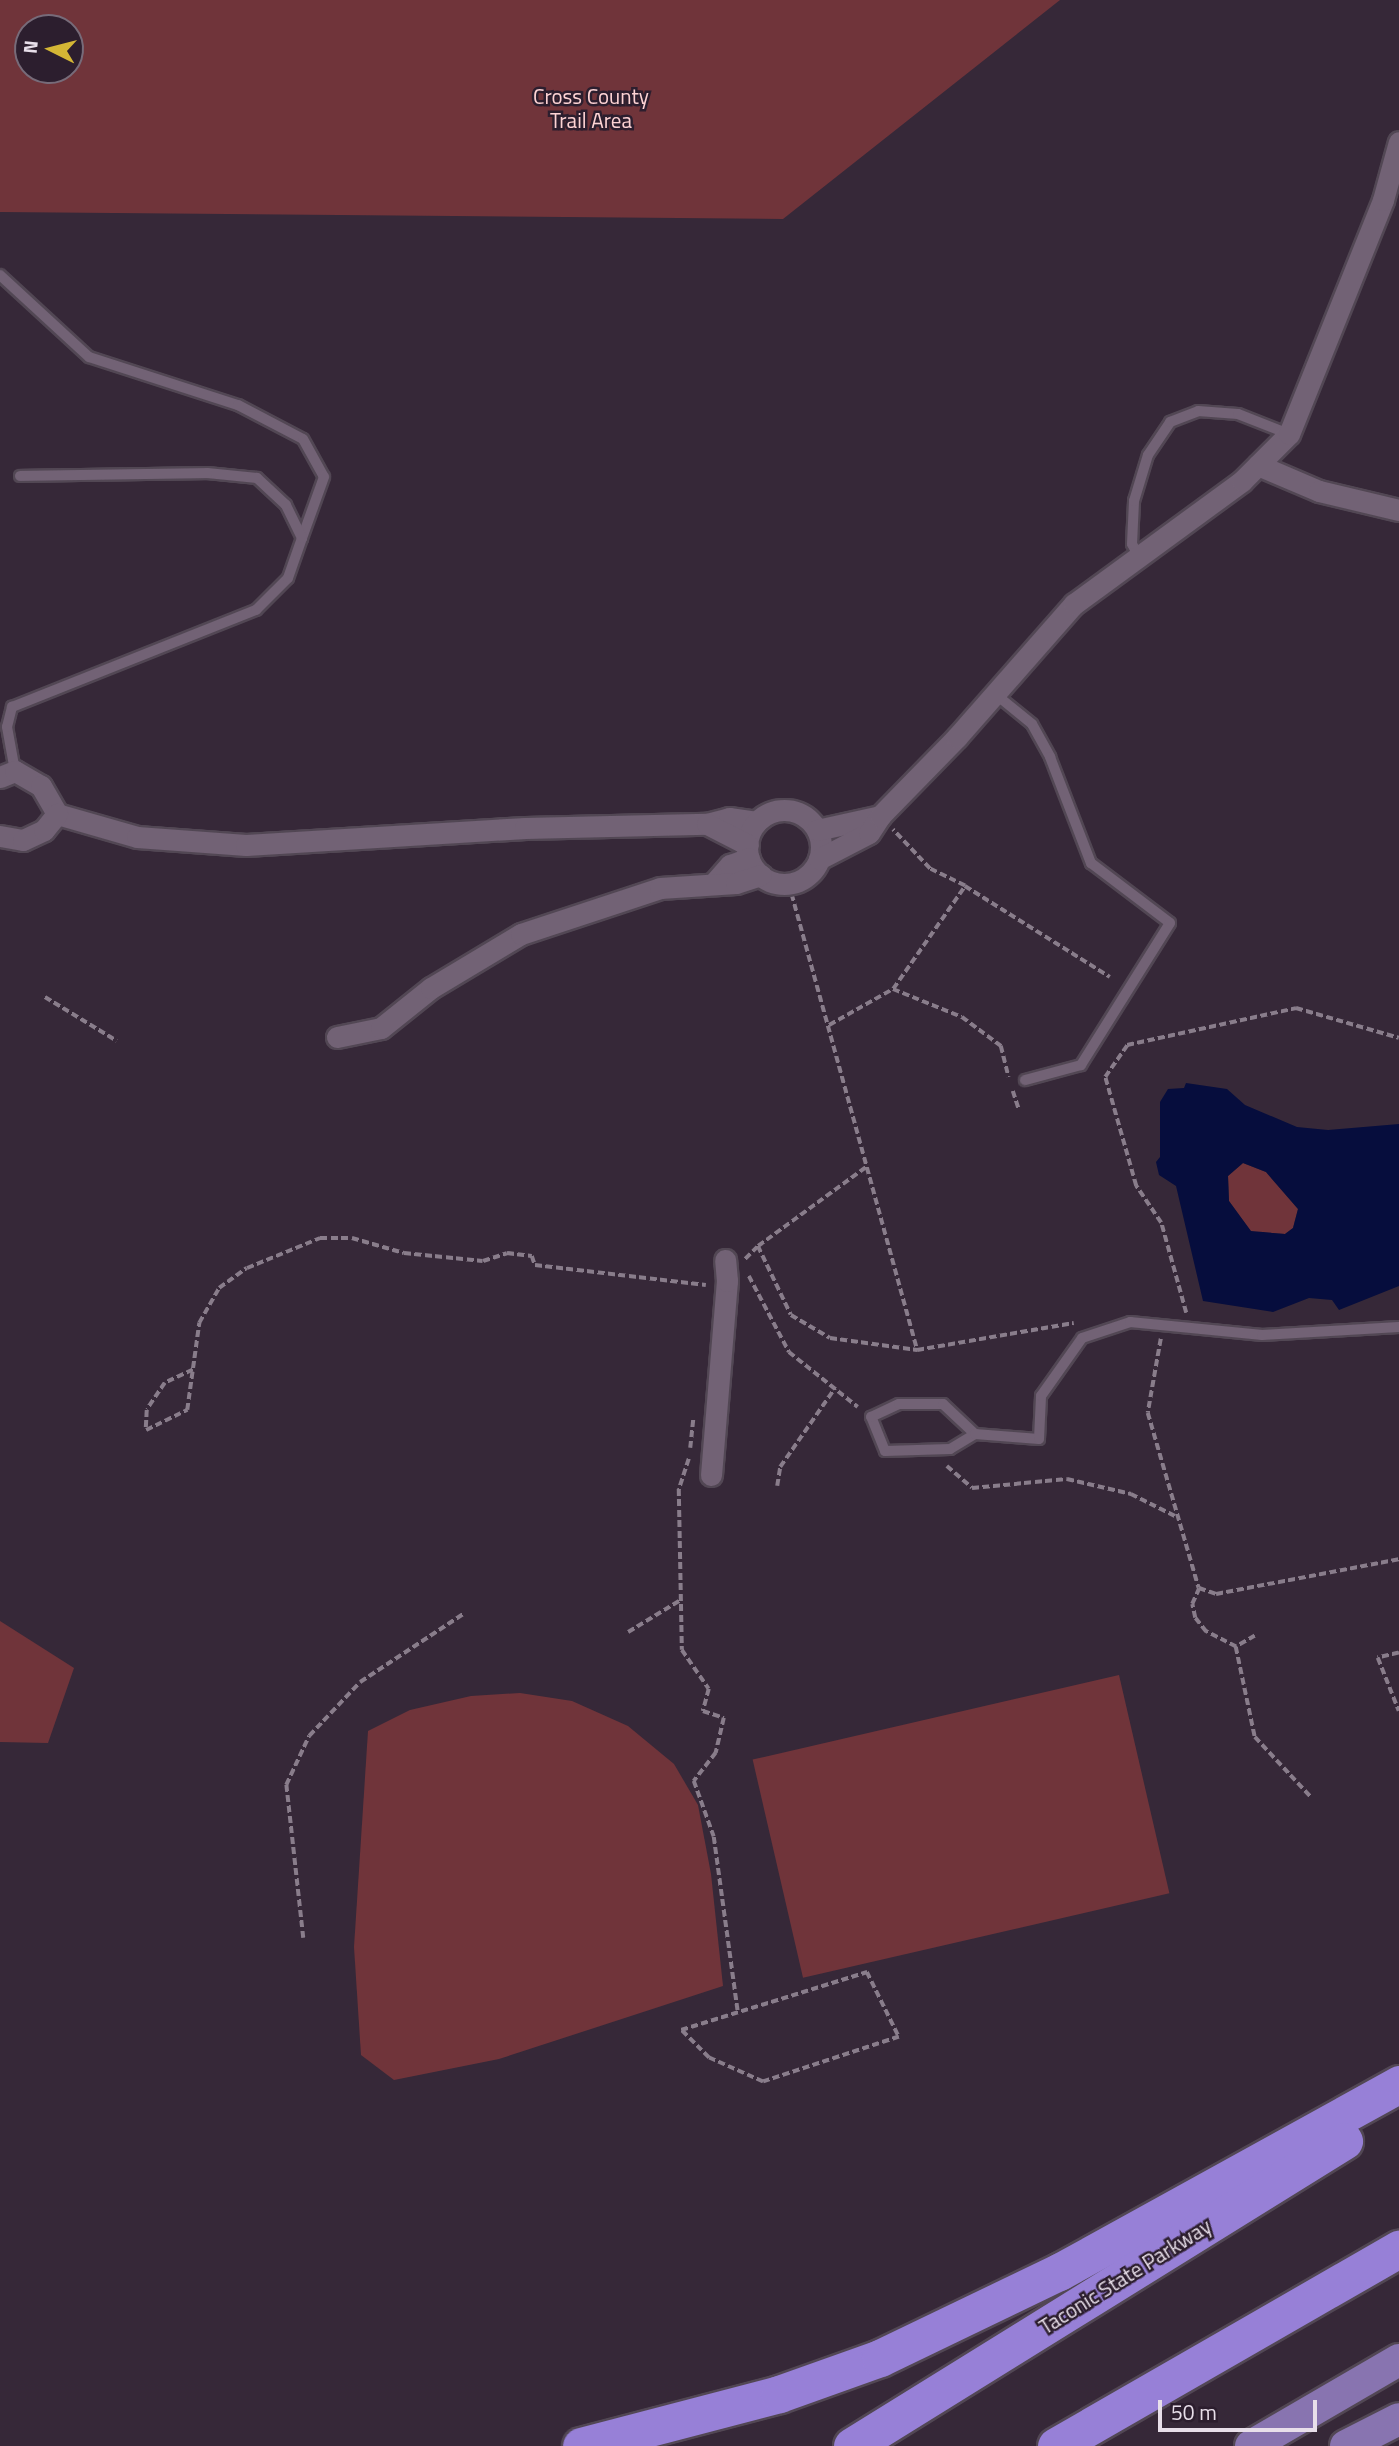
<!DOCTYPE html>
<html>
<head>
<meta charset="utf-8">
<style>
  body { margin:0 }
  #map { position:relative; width:1399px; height:2446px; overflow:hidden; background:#362838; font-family:"Titillium Web",sans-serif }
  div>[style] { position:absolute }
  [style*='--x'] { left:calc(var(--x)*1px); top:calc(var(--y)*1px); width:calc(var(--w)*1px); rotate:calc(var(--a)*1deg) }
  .green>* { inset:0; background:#70343a; transform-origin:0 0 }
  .water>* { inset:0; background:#060d3d }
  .path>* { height:3.5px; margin-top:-1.75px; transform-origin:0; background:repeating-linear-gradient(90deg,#897d8b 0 7px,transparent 0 10.5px) }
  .roads { filter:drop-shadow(2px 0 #524754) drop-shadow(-2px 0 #524754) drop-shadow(0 2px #524754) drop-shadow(0 -2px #524754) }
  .service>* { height:10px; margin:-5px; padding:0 5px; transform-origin:5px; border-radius:5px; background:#726275 }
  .minor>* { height:21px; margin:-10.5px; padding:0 10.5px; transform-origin:10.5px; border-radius:10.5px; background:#726275 }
  .minor>.ring { margin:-10.5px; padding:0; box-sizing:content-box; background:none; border:21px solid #726275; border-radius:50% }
  .primary>* { height:32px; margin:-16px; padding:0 16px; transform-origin:16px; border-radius:16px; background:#8874b0 }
  .motorway>* { height:37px; margin:-18.5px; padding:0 18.5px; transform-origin:18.5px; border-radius:18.5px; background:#9780d7 }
  span { translate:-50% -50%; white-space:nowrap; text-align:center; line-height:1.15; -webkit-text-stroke:5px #2c1e2e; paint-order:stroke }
  .park-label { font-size:21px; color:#fed3d4 }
  .street-label { font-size:21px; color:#e8dfea }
  .north { position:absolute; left:14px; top:14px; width:70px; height:70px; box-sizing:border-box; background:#2c1e2e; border:2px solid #776b79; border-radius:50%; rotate:276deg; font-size:19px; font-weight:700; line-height:28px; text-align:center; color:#e8dfea }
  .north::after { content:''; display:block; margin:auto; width:24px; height:32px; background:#d4b635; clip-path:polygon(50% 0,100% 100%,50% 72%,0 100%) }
  .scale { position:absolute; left:1158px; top:2400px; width:159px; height:32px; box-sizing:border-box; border:4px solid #e8dfea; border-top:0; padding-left:9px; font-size:21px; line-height:24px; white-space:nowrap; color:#e8dfea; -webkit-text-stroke:5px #2c1e2e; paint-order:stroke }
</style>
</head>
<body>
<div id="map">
  <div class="green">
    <div style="clip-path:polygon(evenodd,0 0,1060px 0,783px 219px,0 212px,0 0,28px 28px,70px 28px,70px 70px,28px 70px,28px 28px)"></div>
    <div style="clip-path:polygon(1243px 1163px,1266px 1172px,1298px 1209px,1293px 1228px,1285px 1234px,1251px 1232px,1229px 1201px,1228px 1176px)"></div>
    <div style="clip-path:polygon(0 1621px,74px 1668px,48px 1743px,0 1742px)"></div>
    <div style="left:1119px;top:1675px;width:224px;height:376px;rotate:77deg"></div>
    <div style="clip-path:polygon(520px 1693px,572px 1701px,628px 1726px,674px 1764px,698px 1805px,711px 1874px,723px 1986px,499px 2059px,394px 2080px,361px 2055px,354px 1947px,368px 1731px,410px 1710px,471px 1696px)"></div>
  </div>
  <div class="water">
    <div style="clip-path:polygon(evenodd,1186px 1083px,1227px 1089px,1245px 1105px,1297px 1127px,1328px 1130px,1399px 1124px,1399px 1286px,1339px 1310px,1332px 1300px,1309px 1298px,1273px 1312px,1203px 1301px,1176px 1186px,1159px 1175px,1156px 1162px,1160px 1157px,1160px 1102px,1168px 1089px,1184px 1088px,1186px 1083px,1243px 1163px,1266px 1172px,1298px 1209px,1293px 1228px,1285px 1234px,1251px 1231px,1229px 1201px,1228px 1176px,1243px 1163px)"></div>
  </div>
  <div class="path">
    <div style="--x:789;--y:884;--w:483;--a:74.6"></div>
    <div style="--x:965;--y:886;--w:171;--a:32.1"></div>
    <div style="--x:893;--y:989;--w:74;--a:22.1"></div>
    <div style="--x:962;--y:1017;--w:49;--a:36.6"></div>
    <div style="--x:1001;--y:1046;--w:32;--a:76"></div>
    <div style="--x:45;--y:997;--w:84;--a:31.4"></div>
    <div style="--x:829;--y:1025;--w:73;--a:-29.4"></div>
    <div style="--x:893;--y:989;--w:126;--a:-55"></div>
    <div style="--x:965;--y:886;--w:39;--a:-154"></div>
    <div style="--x:930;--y:869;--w:54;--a:-133.5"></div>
    <div style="--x:1013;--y:1091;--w:19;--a:72"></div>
    <div style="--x:758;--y:1246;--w:134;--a:-36.2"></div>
    <div style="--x:745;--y:1259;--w:18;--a:-45"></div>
    <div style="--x:758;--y:1246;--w:76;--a:64.4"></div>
    <div style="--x:791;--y:1315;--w:45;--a:30.5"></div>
    <div style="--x:830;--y:1338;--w:88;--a:7.9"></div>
    <div style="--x:917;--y:1350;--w:159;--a:-9.8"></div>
    <div style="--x:749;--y:1276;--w:86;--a:62.2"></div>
    <div style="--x:789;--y:1352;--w:88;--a:38.6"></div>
    <div style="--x:1186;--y:1313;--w:93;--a:-105.5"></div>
    <div style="--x:1161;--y:1223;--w:45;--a:-124"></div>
    <div style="--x:1136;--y:1186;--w:113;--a:-105.9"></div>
    <div style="--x:1105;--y:1077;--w:39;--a:-55"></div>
    <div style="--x:1127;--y:1045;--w:173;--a:-12.3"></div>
    <div style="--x:1296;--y:1008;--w:107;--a:16.2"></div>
    <div style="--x:1161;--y:1339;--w:75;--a:100"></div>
    <div style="--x:1148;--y:1413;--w:182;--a:73.8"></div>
    <div style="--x:193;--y:1370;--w:31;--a:155"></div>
    <div style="--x:165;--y:1383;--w:32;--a:124"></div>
    <div style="--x:147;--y:1410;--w:20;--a:93"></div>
    <div style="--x:146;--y:1430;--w:46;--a:-26"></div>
    <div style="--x:187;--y:1410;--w:88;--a:-82.1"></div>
    <div style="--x:199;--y:1323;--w:40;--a:-60.3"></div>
    <div style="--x:219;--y:1288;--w:34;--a:-36"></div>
    <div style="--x:247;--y:1268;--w:79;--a:-22.3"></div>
    <div style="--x:320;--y:1238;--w:32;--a:0"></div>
    <div style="--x:352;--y:1238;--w:54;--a:16.1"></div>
    <div style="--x:404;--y:1253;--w:79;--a:5.8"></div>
    <div style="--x:483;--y:1261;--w:25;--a:-18"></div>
    <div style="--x:507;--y:1253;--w:25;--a:7"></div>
    <div style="--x:532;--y:1256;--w:9;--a:72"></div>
    <div style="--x:535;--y:1265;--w:172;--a:6.7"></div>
    <div style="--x:690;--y:1448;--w:31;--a:-84"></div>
    <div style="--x:689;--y:1459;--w:32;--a:108"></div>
    <div style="--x:679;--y:1489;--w:161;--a:88.9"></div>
    <div style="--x:682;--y:1650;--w:47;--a:55.3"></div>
    <div style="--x:709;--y:1689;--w:23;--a:105"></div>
    <div style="--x:703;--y:1711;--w:22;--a:18"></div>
    <div style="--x:724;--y:1718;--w:36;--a:103"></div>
    <div style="--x:716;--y:1753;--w:36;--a:128"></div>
    <div style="--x:694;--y:1781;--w:59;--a:70.3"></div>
    <div style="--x:714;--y:1837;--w:178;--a:82.2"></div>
    <div style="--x:947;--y:1466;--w:33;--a:41"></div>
    <div style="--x:972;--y:1488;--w:95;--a:-5.4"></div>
    <div style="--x:1067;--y:1479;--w:66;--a:13.2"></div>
    <div style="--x:1131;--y:1494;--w:54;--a:26.6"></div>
    <div style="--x:777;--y:1486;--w:19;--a:-81"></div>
    <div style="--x:780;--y:1467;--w:96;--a:-55.2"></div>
    <div style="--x:628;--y:1632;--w:60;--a:-31.3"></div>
    <div style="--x:1255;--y:1636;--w:22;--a:150"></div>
    <div style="--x:1236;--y:1647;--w:92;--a:78.1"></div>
    <div style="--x:1255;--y:1737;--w:81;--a:47"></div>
    <div style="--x:1236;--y:1647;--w:34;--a:-153"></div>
    <div style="--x:1206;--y:1632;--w:18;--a:-128"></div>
    <div style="--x:1195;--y:1618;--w:14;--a:-102"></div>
    <div style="--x:1192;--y:1604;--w:17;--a:-66"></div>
    <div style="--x:1199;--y:1588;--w:18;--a:19"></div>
    <div style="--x:1216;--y:1594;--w:186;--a:-10.8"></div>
    <div style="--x:1399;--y:1653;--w:22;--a:167"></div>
    <div style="--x:1378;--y:1658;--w:57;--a:68.4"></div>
    <div style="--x:303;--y:1938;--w:154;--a:-96.3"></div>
    <div style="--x:286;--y:1785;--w:54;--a:-64.9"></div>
    <div style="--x:309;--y:1736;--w:74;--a:-46.6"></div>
    <div style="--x:360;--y:1682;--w:123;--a:-33.4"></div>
    <div style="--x:867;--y:1972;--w:72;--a:63.8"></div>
    <div style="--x:899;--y:2037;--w:143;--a:161.7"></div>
    <div style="--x:763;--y:2082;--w:59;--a:-156"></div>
    <div style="--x:709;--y:2058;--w:40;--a:-135"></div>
    <div style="--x:681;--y:2030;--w:195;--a:-17.3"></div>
  </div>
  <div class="roads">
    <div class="service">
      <div style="--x:0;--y:275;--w:121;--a:42.7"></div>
      <div style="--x:89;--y:357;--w:157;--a:17.9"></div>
      <div style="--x:238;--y:405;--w:73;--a:27.6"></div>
      <div style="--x:303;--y:439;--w:43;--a:61.1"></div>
      <div style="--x:324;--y:477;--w:65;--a:109.8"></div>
      <div style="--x:1137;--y:553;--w:10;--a:-119"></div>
      <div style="--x:1132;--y:544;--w:43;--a:-87.3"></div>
      <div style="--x:1134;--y:501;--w:48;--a:-73.1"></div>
      <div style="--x:1148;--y:455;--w:40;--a:-56"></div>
      <div style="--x:1170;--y:422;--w:30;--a:-21"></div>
      <div style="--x:1198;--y:411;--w:40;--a:4.3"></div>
      <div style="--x:1238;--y:414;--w:55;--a:21.4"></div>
      <div style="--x:994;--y:693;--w:49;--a:39.2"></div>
      <div style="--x:1032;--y:724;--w:38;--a:61"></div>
      <div style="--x:1050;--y:757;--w:114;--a:68.9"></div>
      <div style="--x:1091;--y:863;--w:99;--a:37.2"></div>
      <div style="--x:1170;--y:923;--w:168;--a:122.1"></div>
      <div style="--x:1081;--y:1065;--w:58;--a:165"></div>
      <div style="--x:15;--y:771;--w:45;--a:-100.3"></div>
      <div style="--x:7;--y:727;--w:21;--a:-76"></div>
      <div style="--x:12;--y:707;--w:263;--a:-21.7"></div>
      <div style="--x:256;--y:610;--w:45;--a:-45"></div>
      <div style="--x:288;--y:578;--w:42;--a:-70.7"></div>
      <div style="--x:302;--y:538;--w:37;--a:-116"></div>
      <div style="--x:286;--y:505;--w:40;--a:-137"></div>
      <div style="--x:257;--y:478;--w:50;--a:-174.3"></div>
      <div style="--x:207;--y:473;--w:187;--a:179.1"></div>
      <div style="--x:975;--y:1434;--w:29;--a:149"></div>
      <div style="--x:950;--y:1449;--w:65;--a:178.2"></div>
      <div style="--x:885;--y:1451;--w:37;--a:-112"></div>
      <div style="--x:871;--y:1417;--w:31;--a:-25"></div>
      <div style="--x:899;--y:1404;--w:44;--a:0"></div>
      <div style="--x:943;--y:1404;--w:44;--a:43.2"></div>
      <div style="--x:975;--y:1434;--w:64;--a:4.5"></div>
      <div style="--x:1039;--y:1439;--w:43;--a:-87.3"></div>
      <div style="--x:1041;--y:1396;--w:71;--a:-54.7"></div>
      <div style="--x:1082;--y:1338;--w:51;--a:-18.4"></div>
      <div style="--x:1130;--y:1322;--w:133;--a:5.6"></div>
      <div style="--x:1262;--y:1335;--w:137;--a:-3.3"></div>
    </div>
    <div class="minor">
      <div style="--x:1258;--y:465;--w:66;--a:23.1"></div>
      <div style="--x:1319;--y:491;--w:82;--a:13.4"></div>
      <div style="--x:0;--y:777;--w:16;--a:-22"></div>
      <div style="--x:15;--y:771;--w:30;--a:30"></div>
      <div style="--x:41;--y:786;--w:32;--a:60"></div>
      <div style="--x:57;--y:814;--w:83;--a:16"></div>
      <div style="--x:137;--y:837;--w:109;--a:4.2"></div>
      <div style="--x:246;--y:845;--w:280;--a:-3.5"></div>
      <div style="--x:525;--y:828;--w:182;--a:-1.3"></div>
      <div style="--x:707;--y:824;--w:23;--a:-15"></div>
      <div style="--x:729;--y:818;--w:28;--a:8"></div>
      <div class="ring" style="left:747px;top:810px;width:53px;height:53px"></div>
      <div style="--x:707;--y:824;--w:46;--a:27.1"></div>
      <div style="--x:817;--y:830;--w:65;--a:-12.5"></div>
      <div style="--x:0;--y:836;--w:23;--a:10"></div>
      <div style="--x:23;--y:840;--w:23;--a:-25"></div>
      <div style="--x:44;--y:830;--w:21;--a:-51"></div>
      <div style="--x:819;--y:859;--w:56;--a:-27.5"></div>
      <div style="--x:869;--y:833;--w:20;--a:-57"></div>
      <div style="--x:880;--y:816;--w:110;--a:-45.7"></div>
      <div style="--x:957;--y:737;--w:177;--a:-48.7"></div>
      <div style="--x:1074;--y:604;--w:208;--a:-36.2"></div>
      <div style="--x:1242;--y:481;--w:66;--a:-45"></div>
      <div style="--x:1289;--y:434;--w:252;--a:-68.1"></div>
      <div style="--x:1383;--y:200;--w:60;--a:-74.6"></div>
      <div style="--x:715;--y:882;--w:23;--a:-49"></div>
      <div style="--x:730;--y:865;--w:20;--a:-20"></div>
      <div style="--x:337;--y:1037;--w:45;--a:-11.6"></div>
      <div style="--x:381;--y:1028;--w:64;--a:-38.7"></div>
      <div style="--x:431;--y:988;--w:105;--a:-31"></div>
      <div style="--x:521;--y:934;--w:146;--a:-18.3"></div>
      <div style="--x:660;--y:888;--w:76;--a:-3.8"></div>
      <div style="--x:736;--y:883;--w:26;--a:-18"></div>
      <div style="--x:711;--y:1475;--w:195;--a:-85.3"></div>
      <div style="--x:727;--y:1281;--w:21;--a:-95"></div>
    </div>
    <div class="primary">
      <div style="--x:1251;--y:2446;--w:171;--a:-30.2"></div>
      <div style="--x:1346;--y:2446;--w:59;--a:-27"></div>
    </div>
    <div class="motorway">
      <div style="--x:581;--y:2446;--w:205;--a:-14.7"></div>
      <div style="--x:779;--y:2394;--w:107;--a:-19.6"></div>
      <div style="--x:880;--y:2358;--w:199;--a:-25.7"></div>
      <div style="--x:1059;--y:2272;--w:389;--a:-28.9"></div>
      <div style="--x:852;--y:2446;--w:579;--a:-31.8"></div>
      <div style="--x:1056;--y:2446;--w:396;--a:-29.9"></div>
    </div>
  </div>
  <div class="park-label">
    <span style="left:591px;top:108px">Cross County<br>Trail Area</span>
  </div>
  <div class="street-label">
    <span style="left:1125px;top:2276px;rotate:-32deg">Taconic State Parkway</span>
  </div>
  <div class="north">N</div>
  <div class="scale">50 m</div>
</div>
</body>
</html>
